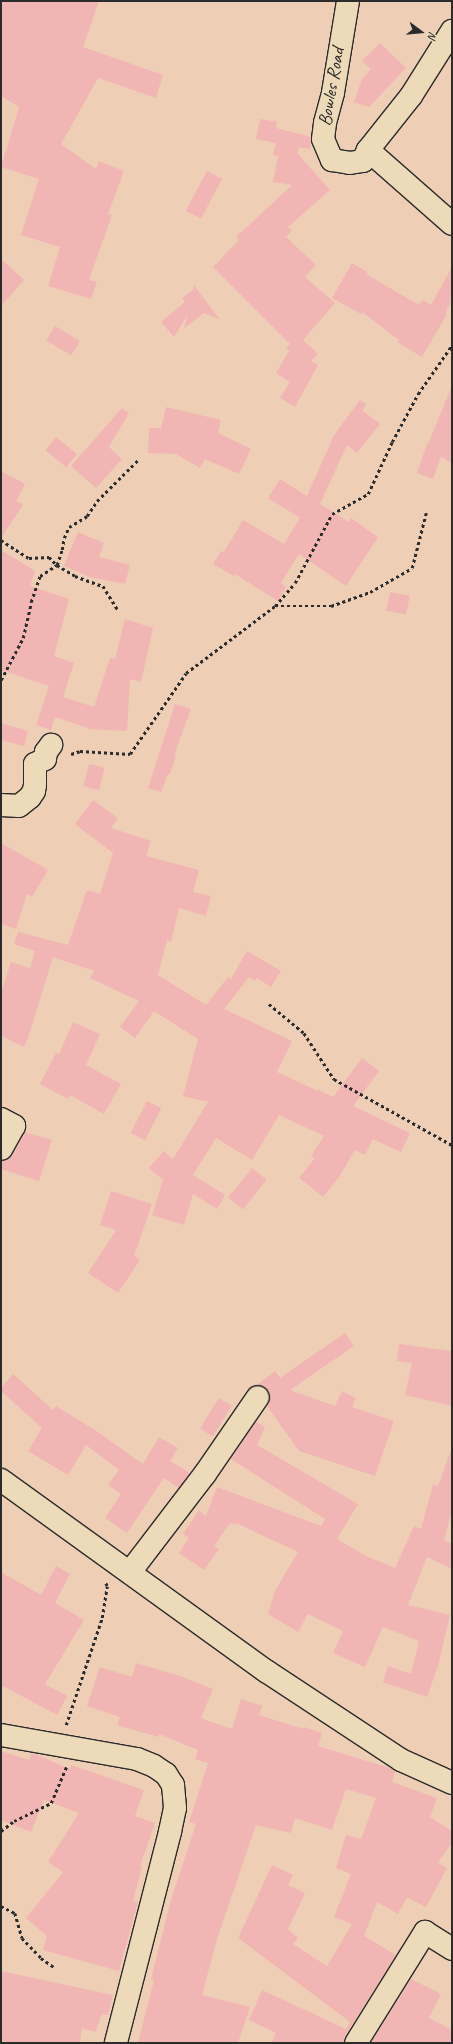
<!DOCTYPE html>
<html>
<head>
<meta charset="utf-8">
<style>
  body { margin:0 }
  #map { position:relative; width:453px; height:2044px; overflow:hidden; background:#eecfb6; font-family:Caveat,sans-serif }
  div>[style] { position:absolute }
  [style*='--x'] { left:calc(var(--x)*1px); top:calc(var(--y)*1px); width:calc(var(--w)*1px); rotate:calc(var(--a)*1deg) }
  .building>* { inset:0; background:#f1b5b3; transform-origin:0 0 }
  .path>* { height:2.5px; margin-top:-1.25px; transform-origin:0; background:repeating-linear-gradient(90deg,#2b2b2b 0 3px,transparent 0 6px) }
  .roads { filter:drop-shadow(1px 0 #2b2b2b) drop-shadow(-1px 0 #2b2b2b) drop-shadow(0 1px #2b2b2b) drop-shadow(0 -1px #2b2b2b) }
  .street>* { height:22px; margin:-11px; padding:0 11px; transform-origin:11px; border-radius:11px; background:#eddab8 }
  .secondary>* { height:22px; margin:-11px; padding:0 11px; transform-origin:11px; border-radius:11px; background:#eddab8 }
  span { translate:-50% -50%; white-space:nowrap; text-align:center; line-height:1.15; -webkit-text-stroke:4px #eddab8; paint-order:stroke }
  .street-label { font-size:19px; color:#2b2b2b }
  .frame { position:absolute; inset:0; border:2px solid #2b2b2b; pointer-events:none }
  .north { position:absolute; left:401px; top:12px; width:40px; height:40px; -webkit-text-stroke:3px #eddab8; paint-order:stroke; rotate:106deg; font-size:11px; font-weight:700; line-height:16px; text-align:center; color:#2b2b2b }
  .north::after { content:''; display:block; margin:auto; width:14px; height:18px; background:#2b2b2b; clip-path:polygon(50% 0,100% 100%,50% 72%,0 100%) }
</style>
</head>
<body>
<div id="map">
  <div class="building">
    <div style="clip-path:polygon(1px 1px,99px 1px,83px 47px,163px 75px,156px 98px,98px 78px,61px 144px,96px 169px,99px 161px,124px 171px,108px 214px,112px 215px,89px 280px,97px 282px,91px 299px,48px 286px,60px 247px,21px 235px,39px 179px,1px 167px,19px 107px,1px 96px)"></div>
    <div style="clip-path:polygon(380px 43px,406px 68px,369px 107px,354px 102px,362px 79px,371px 69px,362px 61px)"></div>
    <div style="clip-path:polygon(260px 119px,277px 122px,276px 128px,311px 137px,310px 149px,299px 147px,297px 153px,330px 190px,288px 227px,292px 231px,286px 237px,316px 265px,305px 277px,335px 303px,303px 340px,318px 354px,311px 361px,318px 365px,295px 407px,280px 398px,290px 382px,276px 373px,289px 351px,286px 349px,290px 344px,213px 267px,239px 240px,236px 237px,292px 185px,273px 182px,278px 156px,273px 155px,276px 143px,256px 139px)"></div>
    <div style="left:207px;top:171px;width:17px;height:45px;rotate:28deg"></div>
    <div style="clip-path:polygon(1px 259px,24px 280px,1px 306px)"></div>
    <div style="clip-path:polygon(352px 263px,367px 272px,366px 274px,419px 305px,422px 300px,431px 305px,452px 267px,452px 300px,445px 313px,447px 314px,422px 357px,397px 342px,399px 340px,362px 312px,361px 314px,332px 298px)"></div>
    <div style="clip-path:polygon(194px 285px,220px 320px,204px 313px,184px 328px,188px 314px,174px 337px,161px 322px,185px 302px,182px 298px,193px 290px)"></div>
    <div style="left:55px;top:326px;width:29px;height:17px;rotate:31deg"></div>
    <div style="clip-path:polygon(451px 388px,452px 464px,441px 456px,433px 479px,417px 473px,427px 444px,428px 444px)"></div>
    <div style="clip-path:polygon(360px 400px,366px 404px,363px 411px,380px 424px,357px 453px,347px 445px,320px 504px,349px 522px,351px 518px,378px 537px,346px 586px,299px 554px,281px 583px,286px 587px,278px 601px,235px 574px,234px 576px,213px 564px,221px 551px,224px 552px,243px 520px,284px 544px,300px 518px,268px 498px,280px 479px,307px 496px,334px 435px)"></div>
    <div style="clip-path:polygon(166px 407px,221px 420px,218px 433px,251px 449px,239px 474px,205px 459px,200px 468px,176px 454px,148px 453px,149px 428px,161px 428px)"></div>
    <div style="clip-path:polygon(122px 408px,129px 413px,109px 447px,122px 459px,96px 488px,71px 466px)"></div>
    <div style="left:56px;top:437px;width:27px;height:17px;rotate:39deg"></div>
    <div style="clip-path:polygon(1px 471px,25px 484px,16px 501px,23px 505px,1px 538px)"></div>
    <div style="clip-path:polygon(78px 532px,104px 543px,99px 557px,130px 565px,125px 584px,90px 577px,64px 566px)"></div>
    <div style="clip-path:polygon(1px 550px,35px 571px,30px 586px,69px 599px,54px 656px,74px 663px,63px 697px,94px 707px,110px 658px,115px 659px,125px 619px,153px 628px,141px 682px,130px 679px,127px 731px,90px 729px,55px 717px,51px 730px,36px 725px,49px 686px,1px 670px)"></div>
    <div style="left:390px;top:592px;width:20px;height:19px;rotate:11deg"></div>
    <div style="clip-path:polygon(175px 704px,191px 709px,174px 755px,176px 756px,170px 774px,168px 774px,161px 792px,148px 788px)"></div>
    <div style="clip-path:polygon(1px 723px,28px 731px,24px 746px,1px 740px)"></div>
    <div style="left:89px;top:764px;width:16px;height:23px;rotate:14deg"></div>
    <div style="clip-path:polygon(93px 800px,118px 818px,111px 828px,151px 841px,146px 856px,199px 870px,193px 892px,211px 896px,206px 916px,179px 908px,171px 942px,167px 940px,158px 975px,206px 1005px,228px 977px,231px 979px,247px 951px,281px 971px,271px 987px,257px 978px,255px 981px,249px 977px,224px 1009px,292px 1041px,277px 1072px,318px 1091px,319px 1090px,333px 1097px,362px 1058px,379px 1071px,353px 1106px,410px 1133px,401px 1152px,373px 1139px,365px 1155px,355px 1150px,339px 1177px,323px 1197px,299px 1178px,315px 1158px,311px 1156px,324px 1136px,279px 1115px,252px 1160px,216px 1138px,193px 1175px,225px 1195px,217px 1209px,193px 1194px,184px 1225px,152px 1215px,163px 1180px,149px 1168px,164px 1151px,173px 1159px,208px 1102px,183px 1096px,198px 1039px,154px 1011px,135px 1038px,120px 1027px,139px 1001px,90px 978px,94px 971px,53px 957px,29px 1035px,24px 1047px,1px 1036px,1px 993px,11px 962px,30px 968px,35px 951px,14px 944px,18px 932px,68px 945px,87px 890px,100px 894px,113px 853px,75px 824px)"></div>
    <div style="clip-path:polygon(1px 843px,48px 870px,32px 897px,27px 894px,16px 929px,1px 924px)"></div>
    <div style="clip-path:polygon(73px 1022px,100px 1034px,86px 1065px,121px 1084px,104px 1114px,70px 1095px,68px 1099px,40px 1084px,56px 1053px,59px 1054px)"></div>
    <div style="left:147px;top:1101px;width:16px;height:36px;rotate:27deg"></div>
    <div style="clip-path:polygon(25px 1132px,52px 1140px,39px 1181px,1px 1169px,1px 1161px,7px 1160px,12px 1155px)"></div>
    <div style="left:252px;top:1168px;width:19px;height:38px;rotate:39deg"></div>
    <div style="clip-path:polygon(111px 1191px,152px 1204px,134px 1256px,140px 1260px,118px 1293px,88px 1273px,116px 1230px,100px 1225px)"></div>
    <div style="clip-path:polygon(345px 1333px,354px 1346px,290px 1390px,335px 1406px,342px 1391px,356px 1398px,352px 1407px,394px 1421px,375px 1476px,299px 1451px,267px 1406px,270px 1398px,269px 1391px,265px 1387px,257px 1385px,275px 1371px,280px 1378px)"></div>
    <div style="clip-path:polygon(399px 1344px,452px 1351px,452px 1406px,405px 1395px,412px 1363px,397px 1361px)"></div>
    <div style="clip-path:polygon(13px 1374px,53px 1410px,56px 1406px,98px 1432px,143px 1464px,159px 1437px,178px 1448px,170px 1461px,190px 1473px,179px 1488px,164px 1478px,127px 1533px,105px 1518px,121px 1494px,108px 1485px,119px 1470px,86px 1445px,68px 1475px,28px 1451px,42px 1428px,1px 1391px,1px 1388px)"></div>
    <div style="left:219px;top:1398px;width:15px;height:36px;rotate:32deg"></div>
    <div style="clip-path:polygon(256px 1422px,265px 1427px,257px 1445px,358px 1504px,337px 1539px,366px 1556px,395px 1568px,414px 1526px,421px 1529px,433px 1485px,438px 1486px,450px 1453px,452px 1453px,452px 1510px,444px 1540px,452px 1544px,452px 1569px,427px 1557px,408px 1605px,450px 1615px,438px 1666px,427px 1697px,383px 1682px,388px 1666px,411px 1674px,419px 1641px,383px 1627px,365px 1667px,333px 1653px,343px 1631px,308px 1614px,298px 1632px,268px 1614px,275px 1591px,298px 1552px,236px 1523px,235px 1525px,230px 1523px,214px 1546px,219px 1549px,204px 1570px,179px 1553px,189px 1538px,183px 1534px,199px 1510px,206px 1516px,217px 1487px,321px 1526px,325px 1519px,231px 1459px)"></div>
    <div style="clip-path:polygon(56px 1566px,70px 1574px,55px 1603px,84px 1620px,45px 1684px,67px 1696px,57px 1715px,1px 1685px,1px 1572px,41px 1595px)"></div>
    <div style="clip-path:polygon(136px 1663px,180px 1676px,213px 1689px,201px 1718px,232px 1729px,241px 1699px,262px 1706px,259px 1715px,303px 1729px,304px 1727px,322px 1733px,318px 1746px,390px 1768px,395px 1771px,392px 1782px,437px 1798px,430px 1817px,452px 1831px,452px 1842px,438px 1863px,447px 1868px,426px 1907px,407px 1897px,398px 1914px,377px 1902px,364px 1936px,396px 1955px,345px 2036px,344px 2043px,271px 2043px,276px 2033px,249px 2020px,262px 1990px,346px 2029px,350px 2022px,238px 1938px,272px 1865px,293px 1875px,288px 1885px,305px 1893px,288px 1929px,298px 1938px,293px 1944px,327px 1966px,352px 1924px,334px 1917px,351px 1874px,336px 1868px,346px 1835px,361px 1839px,376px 1798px,346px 1789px,332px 1830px,295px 1818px,291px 1833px,256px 1825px,217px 1939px,202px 1995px,250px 2007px,238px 2043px,138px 2043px,154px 1980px,151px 1979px,171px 1900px,196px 1824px,189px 1822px,208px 1763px,195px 1759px,198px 1750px,159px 1734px,158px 1737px,117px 1725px,120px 1717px,87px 1706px,100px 1667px,132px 1677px)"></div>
    <div style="clip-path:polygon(1px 1751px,29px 1760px,32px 1753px,35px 1754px,70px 1769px,71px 1765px,144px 1790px,135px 1816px,155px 1823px,140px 1866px,142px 1867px,133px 1901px,138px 1902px,119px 1971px,43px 1950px,47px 1936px,26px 1918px,63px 1872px,48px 1862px,79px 1813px,44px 1800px,31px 1832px,1px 1820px)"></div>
    <div style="clip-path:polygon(1px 1971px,113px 1995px,108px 2015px,102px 2014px,95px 2032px,82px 2028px,80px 2043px,9px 2043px,1px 2041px)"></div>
    <div style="clip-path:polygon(411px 1979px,441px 1994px,429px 2018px,452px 2030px,452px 2043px,371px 2043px)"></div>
  </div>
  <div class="path">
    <div style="--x:1;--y:540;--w:33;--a:33"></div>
    <div style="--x:29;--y:558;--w:20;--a:-3"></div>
    <div style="--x:49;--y:557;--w:11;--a:45"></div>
    <div style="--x:57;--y:565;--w:21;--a:31"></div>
    <div style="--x:75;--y:576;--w:30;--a:20"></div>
    <div style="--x:103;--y:586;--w:28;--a:58"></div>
    <div style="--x:275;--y:606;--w:56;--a:0"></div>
    <div style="--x:331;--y:606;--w:41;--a:-19.7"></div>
    <div style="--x:370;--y:592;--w:48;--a:-29.7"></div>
    <div style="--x:412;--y:568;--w:57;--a:-75.7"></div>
    <div style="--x:1;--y:680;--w:47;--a:-62.4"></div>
    <div style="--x:23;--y:638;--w:37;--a:-77"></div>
    <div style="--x:31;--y:602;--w:28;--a:-71"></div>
    <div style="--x:40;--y:576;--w:20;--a:-33"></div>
    <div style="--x:57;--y:565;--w:16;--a:-72"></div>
    <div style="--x:62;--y:550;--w:12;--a:-81"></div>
    <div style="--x:64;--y:538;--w:12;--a:-66"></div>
    <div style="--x:69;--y:527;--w:21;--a:-31"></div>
    <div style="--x:87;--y:516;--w:18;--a:-56"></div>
    <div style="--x:97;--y:501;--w:59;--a:-45"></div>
    <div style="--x:71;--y:754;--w:9;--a:-18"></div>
    <div style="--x:80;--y:751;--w:50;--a:3.4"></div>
    <div style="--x:130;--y:754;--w:98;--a:-55.3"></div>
    <div style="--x:186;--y:673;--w:111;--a:-37"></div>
    <div style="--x:275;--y:606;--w:30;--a:-49"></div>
    <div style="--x:295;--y:583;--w:78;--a:-61.8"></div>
    <div style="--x:332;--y:514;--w:41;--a:-29.1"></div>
    <div style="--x:368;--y:494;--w:57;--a:-65.2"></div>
    <div style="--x:392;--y:442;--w:55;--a:-61.6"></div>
    <div style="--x:418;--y:394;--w:60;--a:-55.2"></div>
    <div style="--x:269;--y:1004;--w:45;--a:39.6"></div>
    <div style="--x:304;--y:1033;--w:55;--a:56.9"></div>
    <div style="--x:334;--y:1079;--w:135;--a:29.2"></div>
    <div style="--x:66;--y:1725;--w:113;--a:-71.4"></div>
    <div style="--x:102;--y:1618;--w:32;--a:-81"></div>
    <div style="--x:107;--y:1586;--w:4;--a:-117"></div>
    <div style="--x:1;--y:1831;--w:16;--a:-38"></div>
    <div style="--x:14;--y:1821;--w:41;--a:-25.9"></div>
    <div style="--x:51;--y:1803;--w:39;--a:-67"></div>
    <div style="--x:1;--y:1906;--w:16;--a:27"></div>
    <div style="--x:15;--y:1913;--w:26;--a:74"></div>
    <div style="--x:22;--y:1938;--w:28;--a:46"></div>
    <div style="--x:41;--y:1958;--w:16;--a:35"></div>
  </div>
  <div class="roads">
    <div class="street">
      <div style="--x:348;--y:1;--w:93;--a:99.3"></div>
      <div style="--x:333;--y:93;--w:31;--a:105"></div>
      <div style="--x:325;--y:123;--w:16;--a:97"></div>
      <div style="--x:323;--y:139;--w:23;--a:67"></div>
      <div style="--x:332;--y:160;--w:18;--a:9"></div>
      <div style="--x:350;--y:163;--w:13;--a:-9"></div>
      <div style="--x:363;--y:161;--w:12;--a:-66"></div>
      <div style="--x:368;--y:150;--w:112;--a:41.4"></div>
      <div style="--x:368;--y:150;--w:69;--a:-51.5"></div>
      <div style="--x:411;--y:96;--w:77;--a:-57.8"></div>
      <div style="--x:1;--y:805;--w:18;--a:3"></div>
      <div style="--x:19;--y:806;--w:14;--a:-39"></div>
      <div style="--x:30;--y:797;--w:7;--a:-56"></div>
      <div style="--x:34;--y:791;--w:6;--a:-81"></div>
      <div style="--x:35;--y:785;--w:21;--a:-90"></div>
      <div style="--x:35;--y:764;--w:11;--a:-27"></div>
      <div style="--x:45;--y:759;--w:7;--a:-82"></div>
      <div style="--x:46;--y:752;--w:9;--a:-54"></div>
      <div style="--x:1;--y:1119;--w:15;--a:28"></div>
      <div style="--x:14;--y:1126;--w:26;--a:119"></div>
      <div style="--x:130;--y:1572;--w:123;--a:-52.6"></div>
      <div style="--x:205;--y:1474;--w:93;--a:-55.5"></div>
      <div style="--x:1;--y:1735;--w:138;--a:10"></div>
      <div style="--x:137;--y:1759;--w:18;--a:22"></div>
      <div style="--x:154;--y:1766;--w:14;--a:34"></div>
      <div style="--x:166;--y:1774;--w:13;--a:58"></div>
      <div style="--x:173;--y:1785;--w:23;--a:85"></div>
      <div style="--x:175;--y:1808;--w:25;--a:102"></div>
      <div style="--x:170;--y:1832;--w:218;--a:104.4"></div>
      <div style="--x:356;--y:2043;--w:131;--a:-58.1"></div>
      <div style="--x:425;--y:1932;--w:32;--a:32"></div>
    </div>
    <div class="secondary">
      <div style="--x:1;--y:1480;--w:327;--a:35.8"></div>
      <div style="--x:266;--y:1671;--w:162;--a:33.4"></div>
      <div style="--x:401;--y:1760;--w:56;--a:24.3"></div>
    </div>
  </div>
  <div class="street-label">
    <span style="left:332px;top:87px;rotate:-80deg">Bowles Road</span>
  </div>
  <div class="frame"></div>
  <div class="north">N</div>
</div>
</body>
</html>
